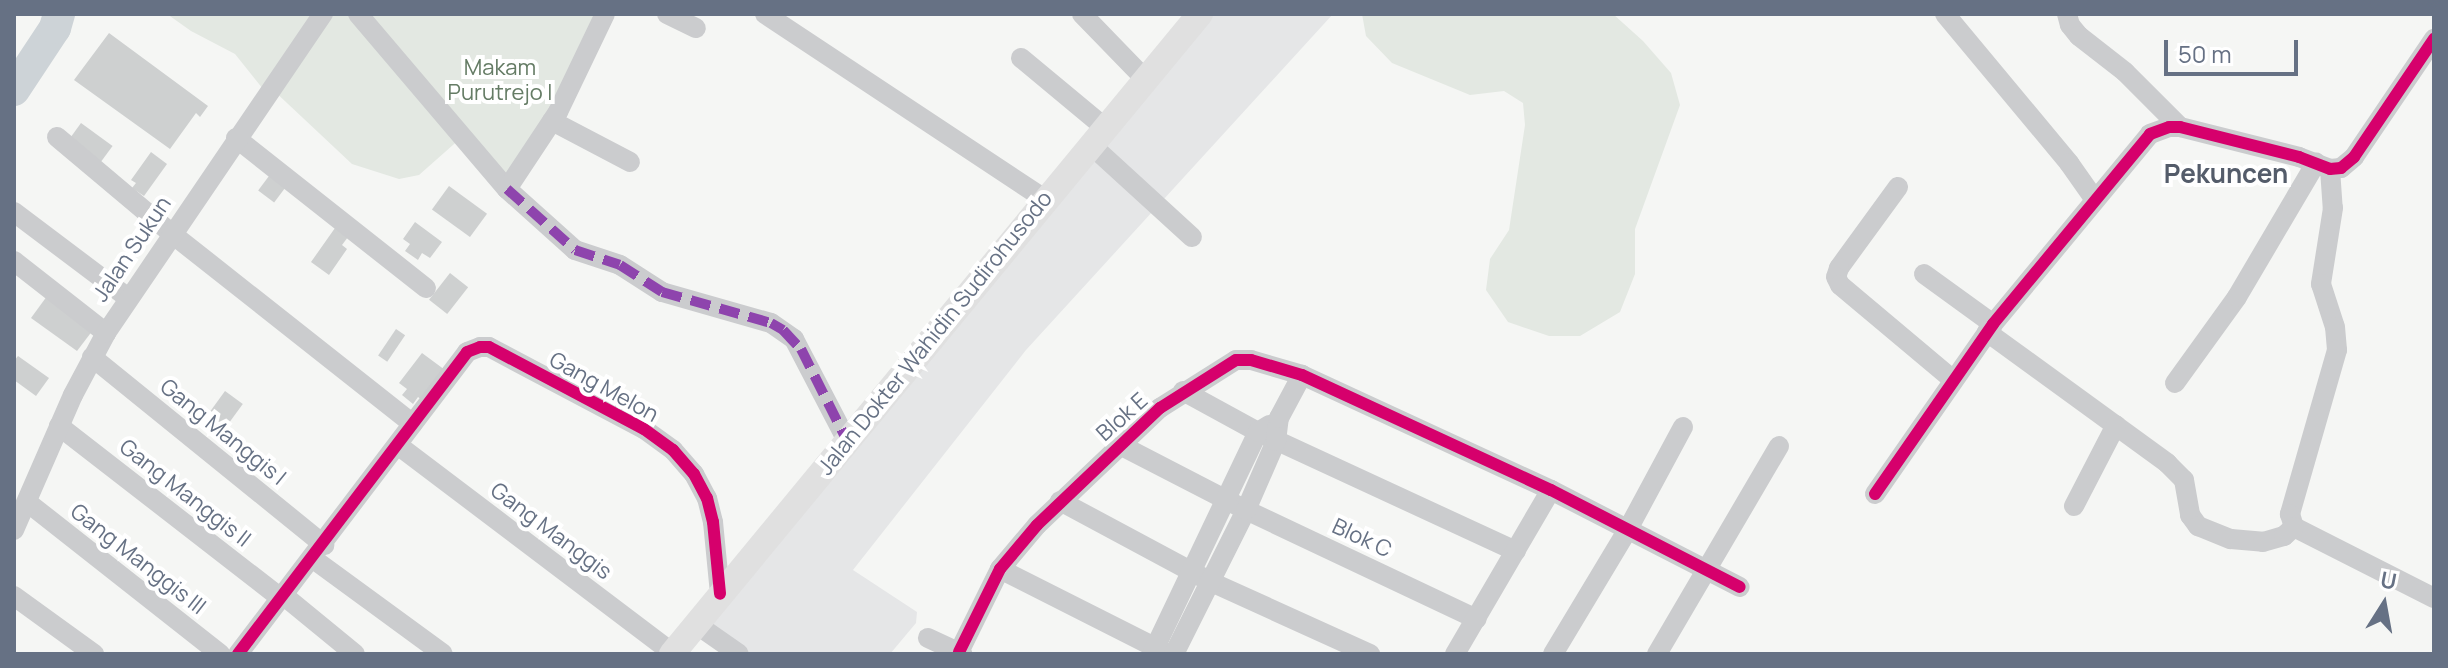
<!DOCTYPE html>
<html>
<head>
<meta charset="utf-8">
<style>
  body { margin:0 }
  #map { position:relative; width:2448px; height:668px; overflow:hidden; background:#f5f6f4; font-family:Manrope,sans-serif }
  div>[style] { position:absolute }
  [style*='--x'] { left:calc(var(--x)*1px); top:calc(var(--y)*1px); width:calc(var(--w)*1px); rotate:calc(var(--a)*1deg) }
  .built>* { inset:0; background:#e5e6e7 }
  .green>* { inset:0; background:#e3e8e2 }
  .river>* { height:32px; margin:-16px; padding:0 16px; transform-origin:16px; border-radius:16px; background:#cdd3d7 }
  .building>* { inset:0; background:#ced0d0; transform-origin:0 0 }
  .minor>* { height:20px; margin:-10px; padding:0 10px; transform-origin:10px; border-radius:10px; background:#cbccce }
  .major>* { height:26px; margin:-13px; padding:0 13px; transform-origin:13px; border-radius:13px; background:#e0e0e0 }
  .quiet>* { height:10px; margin-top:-5px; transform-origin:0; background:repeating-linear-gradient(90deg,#8e44ad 0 20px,transparent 0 30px) }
  .cycleway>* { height:12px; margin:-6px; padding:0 6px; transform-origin:6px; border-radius:6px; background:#d6006c }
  span { translate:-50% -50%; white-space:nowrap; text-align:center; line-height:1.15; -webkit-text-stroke:8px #fff; paint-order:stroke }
  .park-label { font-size:22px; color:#657c65 }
  .street-label { font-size:22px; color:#667184 }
  .quarter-label { font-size:26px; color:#545c6a; font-weight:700 }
  .frame { position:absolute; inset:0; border:16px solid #667184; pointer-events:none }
  .north { position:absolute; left:2344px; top:564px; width:80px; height:80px; -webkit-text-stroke:6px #fff; paint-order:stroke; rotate:11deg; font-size:22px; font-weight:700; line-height:32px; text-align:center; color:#667184 }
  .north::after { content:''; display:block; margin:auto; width:28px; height:36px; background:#667184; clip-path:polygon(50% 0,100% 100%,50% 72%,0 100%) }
  .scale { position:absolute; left:2164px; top:40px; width:134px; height:36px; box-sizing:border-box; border:4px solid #667184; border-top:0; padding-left:10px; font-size:24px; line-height:28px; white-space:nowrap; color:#667184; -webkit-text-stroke:6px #fff; paint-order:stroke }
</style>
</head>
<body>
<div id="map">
  <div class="built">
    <div style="clip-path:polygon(1199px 14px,1333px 14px,1026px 350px,853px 570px,917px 612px,916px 623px,890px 654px,738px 654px,698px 628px)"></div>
  </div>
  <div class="green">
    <div style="clip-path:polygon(167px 14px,605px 14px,507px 189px,462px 137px,419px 175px,399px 179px,352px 164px,271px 88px,267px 94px,235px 54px,191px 31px)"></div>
    <div style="clip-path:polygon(1362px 14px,1613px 14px,1643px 41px,1671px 73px,1680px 105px,1635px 229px,1635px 274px,1620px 312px,1580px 336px,1549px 336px,1508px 322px,1486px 290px,1490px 259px,1509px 230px,1525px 125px,1523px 103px,1504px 91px,1470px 95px,1392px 63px,1366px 36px)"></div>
  </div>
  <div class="river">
    <div style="--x:14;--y:90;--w:74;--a:-56.5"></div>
    <div style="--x:55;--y:28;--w:15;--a:-74"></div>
  </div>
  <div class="building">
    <div style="clip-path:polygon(109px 33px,208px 106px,200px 117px,196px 113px,170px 149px,74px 80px)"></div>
    <div style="left:81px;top:123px;width:39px;height:20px;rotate:36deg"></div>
    <div style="clip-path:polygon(151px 152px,167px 164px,144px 196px,132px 188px,136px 183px,131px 180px)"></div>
    <div style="left:269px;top:176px;width:20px;height:18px;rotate:37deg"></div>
    <div style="left:449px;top:186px;width:47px;height:29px;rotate:36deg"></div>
    <div style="clip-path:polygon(415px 222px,442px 242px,430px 258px,422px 253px,418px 260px,405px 251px,410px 244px,403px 239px)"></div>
    <div style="clip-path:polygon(335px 228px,348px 237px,342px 245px,347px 249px,329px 275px,311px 262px)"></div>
    <div style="left:450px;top:273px;width:23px;height:34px;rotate:38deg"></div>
    <div style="clip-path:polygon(50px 292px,93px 330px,77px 351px,31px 318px)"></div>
    <div style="left:396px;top:329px;width:11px;height:32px;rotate:34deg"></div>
    <div style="clip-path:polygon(422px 353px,445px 370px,422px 400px,418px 397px,413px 404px,402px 395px,407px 389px,399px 383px)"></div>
    <div style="clip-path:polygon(18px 356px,49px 378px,36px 396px,14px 380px,14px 361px)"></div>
    <div style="left:225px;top:391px;width:22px;height:37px;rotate:36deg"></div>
  </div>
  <div class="minor">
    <div style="--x:358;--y:14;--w:230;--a:49.6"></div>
    <div style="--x:507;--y:189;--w:91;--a:41.9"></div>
    <div style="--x:575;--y:250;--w:47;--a:18.4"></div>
    <div style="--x:620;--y:265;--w:50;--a:32.7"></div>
    <div style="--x:662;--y:292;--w:113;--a:15.9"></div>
    <div style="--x:771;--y:323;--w:28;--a:35"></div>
    <div style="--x:794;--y:339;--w:115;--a:62.5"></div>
    <div style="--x:667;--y:14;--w:32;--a:26"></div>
    <div style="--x:765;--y:14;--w:335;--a:33.5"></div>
    <div style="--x:1082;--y:14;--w:89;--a:45.9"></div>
    <div style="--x:1945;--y:14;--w:194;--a:50.2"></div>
    <div style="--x:2069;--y:163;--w:45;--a:54.9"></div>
    <div style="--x:2067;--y:14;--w:11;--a:75"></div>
    <div style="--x:2070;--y:25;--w:14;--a:51"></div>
    <div style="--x:2079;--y:36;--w:58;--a:38"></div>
    <div style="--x:2125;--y:72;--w:78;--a:45"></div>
    <div style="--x:1021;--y:58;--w:108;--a:39.7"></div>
    <div style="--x:552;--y:121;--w:88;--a:27.7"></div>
    <div style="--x:57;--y:137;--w:149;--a:40.1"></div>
    <div style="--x:171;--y:233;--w:308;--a:38.3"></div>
    <div style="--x:236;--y:138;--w:242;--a:38.3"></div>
    <div style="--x:1090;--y:144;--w:138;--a:42.4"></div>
    <div style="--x:2330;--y:169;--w:39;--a:86"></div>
    <div style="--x:2333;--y:208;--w:77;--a:99"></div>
    <div style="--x:2321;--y:284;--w:45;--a:72"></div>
    <div style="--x:2335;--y:327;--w:23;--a:85"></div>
    <div style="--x:2337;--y:350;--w:171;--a:106"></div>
    <div style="--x:2290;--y:514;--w:14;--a:73"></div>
    <div style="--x:2294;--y:527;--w:157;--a:26.9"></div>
    <div style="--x:1898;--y:187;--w:100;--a:126.1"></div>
    <div style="--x:1839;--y:268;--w:9;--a:108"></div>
    <div style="--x:1836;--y:277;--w:9;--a:63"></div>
    <div style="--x:1840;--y:285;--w:146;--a:40"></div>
    <div style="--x:507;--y:189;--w:92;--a:-56.5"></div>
    <div style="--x:558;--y:112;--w:109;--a:-64.4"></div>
    <div style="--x:14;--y:212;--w:143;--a:37"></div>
    <div style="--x:14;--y:261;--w:117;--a:38"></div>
    <div style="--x:1924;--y:274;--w:85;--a:35.9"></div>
    <div style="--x:1987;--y:332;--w:223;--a:36"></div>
    <div style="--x:2167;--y:463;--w:24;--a:45"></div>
    <div style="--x:2184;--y:480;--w:36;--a:80"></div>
    <div style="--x:2190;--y:515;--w:14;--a:54"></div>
    <div style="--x:2198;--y:526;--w:35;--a:22"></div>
    <div style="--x:2231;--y:539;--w:32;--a:5"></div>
    <div style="--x:2263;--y:542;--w:22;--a:-16"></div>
    <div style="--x:2284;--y:536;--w:13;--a:-42"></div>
    <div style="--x:92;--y:357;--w:299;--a:39"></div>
    <div style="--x:2175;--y:383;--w:106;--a:-54.2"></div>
    <div style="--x:2237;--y:297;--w:156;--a:-59.5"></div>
    <div style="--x:1183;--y:391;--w:85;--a:28.7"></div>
    <div style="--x:1258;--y:432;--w:284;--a:24.8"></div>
    <div style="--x:59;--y:426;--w:281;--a:37.8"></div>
    <div style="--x:1120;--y:445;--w:142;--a:27.3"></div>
    <div style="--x:1246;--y:510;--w:255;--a:25.3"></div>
    <div style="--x:399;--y:446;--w:343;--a:37.1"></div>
    <div style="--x:1875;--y:494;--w:207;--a:-55.2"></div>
    <div style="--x:1993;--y:324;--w:246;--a:-50.4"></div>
    <div style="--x:2150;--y:134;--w:20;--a:-20"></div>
    <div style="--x:2169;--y:127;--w:11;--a:0"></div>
    <div style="--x:2180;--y:127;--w:123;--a:14.1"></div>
    <div style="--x:2299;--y:157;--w:33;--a:21"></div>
    <div style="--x:2330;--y:169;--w:11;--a:-5"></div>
    <div style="--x:2341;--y:168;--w:17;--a:-40"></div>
    <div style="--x:2354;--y:157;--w:143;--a:-55.9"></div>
    <div style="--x:1060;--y:501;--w:169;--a:28.2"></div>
    <div style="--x:1209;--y:581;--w:177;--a:24.4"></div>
    <div style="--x:27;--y:502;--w:246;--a:38.2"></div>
    <div style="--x:2074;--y:506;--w:91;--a:-62.6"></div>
    <div style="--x:14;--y:530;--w:147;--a:-66.4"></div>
    <div style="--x:73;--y:395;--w:70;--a:-62"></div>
    <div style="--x:106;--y:333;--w:386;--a:-55.8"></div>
    <div style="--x:312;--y:558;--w:162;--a:36.2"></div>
    <div style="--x:1000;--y:569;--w:184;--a:26.8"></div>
    <div style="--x:283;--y:595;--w:93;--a:39.3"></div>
    <div style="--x:14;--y:596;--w:99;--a:35.9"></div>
    <div style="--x:696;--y:624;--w:52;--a:34.9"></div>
    <div style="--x:928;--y:638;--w:38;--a:25"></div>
    <div style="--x:959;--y:652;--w:93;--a:-63.7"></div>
    <div style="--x:1000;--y:569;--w:57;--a:-49.9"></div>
    <div style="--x:1037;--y:525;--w:170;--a:-43.6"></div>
    <div style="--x:1160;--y:408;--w:90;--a:-32.3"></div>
    <div style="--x:1236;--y:360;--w:15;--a:0"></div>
    <div style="--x:1251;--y:360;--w:53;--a:16.4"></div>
    <div style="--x:1302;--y:375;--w:274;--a:24.8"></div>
    <div style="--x:1551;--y:490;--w:212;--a:27.2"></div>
    <div style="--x:238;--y:654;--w:379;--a:-52.8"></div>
    <div style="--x:467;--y:352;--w:14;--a:-21"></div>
    <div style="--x:480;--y:347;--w:9;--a:0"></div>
    <div style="--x:489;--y:347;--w:175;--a:27.9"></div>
    <div style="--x:644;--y:429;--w:36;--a:36"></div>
    <div style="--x:673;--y:450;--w:32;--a:49"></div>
    <div style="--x:694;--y:474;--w:27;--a:62"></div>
    <div style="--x:707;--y:498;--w:25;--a:76"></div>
    <div style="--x:713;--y:522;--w:72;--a:84.4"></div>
    <div style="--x:1152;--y:654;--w:246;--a:-64.5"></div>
    <div style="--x:1258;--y:432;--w:13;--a:-32"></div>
    <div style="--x:1174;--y:654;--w:161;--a:-63.4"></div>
    <div style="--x:1246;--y:510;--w:75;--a:-66.5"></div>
    <div style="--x:1276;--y:441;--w:23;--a:-83"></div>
    <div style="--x:1279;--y:418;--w:49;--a:-61.9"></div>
    <div style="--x:1455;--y:654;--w:190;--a:-59.7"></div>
    <div style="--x:1553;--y:654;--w:144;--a:-59"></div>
    <div style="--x:1627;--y:531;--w:118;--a:-61.7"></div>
    <div style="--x:1657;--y:654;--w:241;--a:-59.6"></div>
  </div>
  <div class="major">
    <div style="--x:672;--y:654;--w:830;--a:-50.48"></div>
  </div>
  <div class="quiet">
    <div style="--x:507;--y:189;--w:91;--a:41.9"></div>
    <div style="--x:575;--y:250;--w:47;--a:18.4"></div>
    <div style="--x:620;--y:265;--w:50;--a:32.7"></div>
    <div style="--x:662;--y:292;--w:113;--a:15.9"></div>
    <div style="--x:771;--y:323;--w:14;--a:30"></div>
    <div style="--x:783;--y:330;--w:26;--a:47"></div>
    <div style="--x:801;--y:349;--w:103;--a:63.4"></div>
  </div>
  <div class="cycleway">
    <div style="--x:1875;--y:494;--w:207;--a:-55.2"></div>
    <div style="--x:1993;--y:324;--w:246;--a:-50.4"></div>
    <div style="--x:2150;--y:134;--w:20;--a:-20"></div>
    <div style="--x:2169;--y:127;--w:11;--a:0"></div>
    <div style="--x:2180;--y:127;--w:123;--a:14.1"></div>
    <div style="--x:2299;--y:157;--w:33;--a:21"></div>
    <div style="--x:2330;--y:169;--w:11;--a:-5"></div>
    <div style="--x:2341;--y:168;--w:17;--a:-40"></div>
    <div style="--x:2354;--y:157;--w:143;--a:-55.9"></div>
    <div style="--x:959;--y:652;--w:93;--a:-63.7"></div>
    <div style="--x:1000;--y:569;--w:57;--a:-49.9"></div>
    <div style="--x:1037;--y:525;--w:170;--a:-43.6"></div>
    <div style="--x:1160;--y:408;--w:90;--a:-32.3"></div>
    <div style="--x:1236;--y:360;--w:15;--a:0"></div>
    <div style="--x:1251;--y:360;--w:53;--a:16.4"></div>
    <div style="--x:1302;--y:375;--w:274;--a:24.8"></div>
    <div style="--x:1551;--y:490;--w:212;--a:27.2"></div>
    <div style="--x:238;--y:654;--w:379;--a:-52.8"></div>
    <div style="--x:467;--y:352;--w:14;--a:-21"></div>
    <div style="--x:480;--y:347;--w:9;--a:0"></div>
    <div style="--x:489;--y:347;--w:175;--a:27.9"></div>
    <div style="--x:644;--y:429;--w:36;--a:36"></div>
    <div style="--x:673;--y:450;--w:32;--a:49"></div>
    <div style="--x:694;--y:474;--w:27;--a:62"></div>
    <div style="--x:707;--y:498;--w:25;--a:76"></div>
    <div style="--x:713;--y:522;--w:72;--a:84.4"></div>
  </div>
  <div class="park-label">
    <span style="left:500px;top:80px">Makam<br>Purutrejo I</span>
  </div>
  <div class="street-label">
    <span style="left:132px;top:249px;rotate:-56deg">Jalan Sukun</span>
    <span style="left:935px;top:333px;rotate:-51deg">Jalan Dokter Wahidin Sudirohusodo</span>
    <span style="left:604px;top:387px;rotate:29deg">Gang Melon</span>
    <span style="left:1122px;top:417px;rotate:-42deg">Blok E</span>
    <span style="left:223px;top:432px;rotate:39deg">Gang Manggis I</span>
    <span style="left:185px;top:493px;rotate:38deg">Gang Manggis II</span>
    <span style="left:551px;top:531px;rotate:37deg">Gang Manggis</span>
    <span style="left:1362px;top:538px;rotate:25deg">Blok C</span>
    <span style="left:138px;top:559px;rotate:38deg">Gang Manggis III</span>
  </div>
  <div class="quarter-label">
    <span style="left:2226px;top:174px">Pekuncen</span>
  </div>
  <div class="frame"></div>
  <div class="north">U</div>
  <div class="scale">50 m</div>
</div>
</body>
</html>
